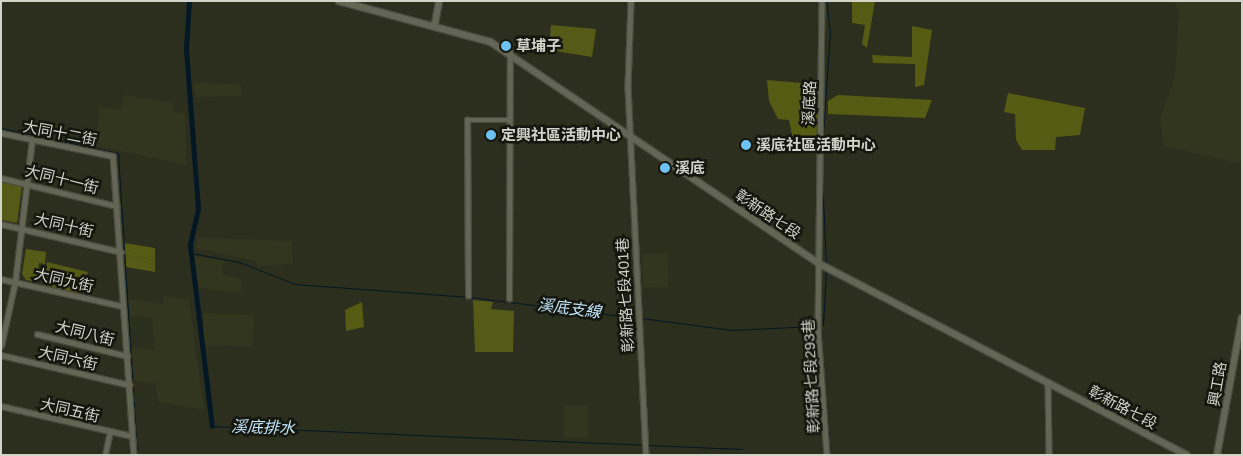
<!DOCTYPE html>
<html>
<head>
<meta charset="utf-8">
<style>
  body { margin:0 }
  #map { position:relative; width:1243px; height:456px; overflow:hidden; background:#2c2e1e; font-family:Arial,"Noto Sans TC",sans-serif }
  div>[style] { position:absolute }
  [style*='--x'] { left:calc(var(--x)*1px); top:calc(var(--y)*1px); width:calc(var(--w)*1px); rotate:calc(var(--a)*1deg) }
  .built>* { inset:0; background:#33361e; transform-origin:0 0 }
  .green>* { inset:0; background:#555b17 }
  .forest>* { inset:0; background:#555b13 }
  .stream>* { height:1px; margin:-0.5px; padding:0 0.5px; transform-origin:0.5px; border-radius:0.5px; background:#031824 }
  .canal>* { height:5px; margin:-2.5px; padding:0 2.5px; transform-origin:2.5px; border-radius:2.5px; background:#031824 }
  .roads { filter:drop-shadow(1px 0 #4a4b3e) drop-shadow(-1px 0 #4a4b3e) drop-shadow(0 1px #4a4b3e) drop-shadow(0 -1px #4a4b3e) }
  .minor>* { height:4.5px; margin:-2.25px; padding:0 2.25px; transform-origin:2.25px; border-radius:2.25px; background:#636654 }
  .tertiary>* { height:5.5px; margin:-2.75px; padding:0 2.75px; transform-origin:2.75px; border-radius:2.75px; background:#636654 }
  .dots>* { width:14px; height:14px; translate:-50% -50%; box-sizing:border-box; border:2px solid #15160e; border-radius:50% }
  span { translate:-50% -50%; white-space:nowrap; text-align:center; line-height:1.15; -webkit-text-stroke:5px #15160e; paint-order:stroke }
  .poi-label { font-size:15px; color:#d2d4ca; font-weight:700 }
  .left { translate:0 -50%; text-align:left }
  .street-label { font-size:15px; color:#d2d4ca }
  .water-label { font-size:16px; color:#c1e6fc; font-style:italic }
  .frame { position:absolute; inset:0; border:2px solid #d2d4ca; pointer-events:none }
</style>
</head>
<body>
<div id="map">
  <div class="built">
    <div style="clip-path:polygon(1174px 1px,1242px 1px,1242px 164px,1164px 146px,1160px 119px,1175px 76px,1179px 14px)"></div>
    <div style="clip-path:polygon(193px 83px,241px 84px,241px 96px,196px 97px)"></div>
    <div style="clip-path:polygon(124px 95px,174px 103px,173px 112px,185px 114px,187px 165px,97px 146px,99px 107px,121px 110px)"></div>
    <div style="clip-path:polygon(197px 238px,292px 241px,293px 264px,258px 266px,255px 261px,196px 248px)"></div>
    <div style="left:668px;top:253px;width:34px;height:26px;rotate:88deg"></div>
    <div style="clip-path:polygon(194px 256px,224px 261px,221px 274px,241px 279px,242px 293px,199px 288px)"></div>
    <div style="clip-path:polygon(165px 296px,189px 300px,204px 410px,158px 402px,156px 384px,134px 381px,132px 347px,155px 350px,152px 318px,130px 316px,128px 299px,162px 304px)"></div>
    <div style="left:204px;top:313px;width:50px;height:32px;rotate:2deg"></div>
    <div style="left:564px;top:406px;width:24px;height:32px"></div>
  </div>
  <div class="green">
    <div style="clip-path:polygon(551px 25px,596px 29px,592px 57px,549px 50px)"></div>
    <div style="clip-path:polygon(1px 181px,22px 186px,17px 223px,1px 220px)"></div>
    <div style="clip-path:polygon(26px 249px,46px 252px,45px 264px,39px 263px,37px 282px,26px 280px,22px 274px)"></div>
    <div style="clip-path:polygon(125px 255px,155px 260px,155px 272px,126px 267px)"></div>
    <div style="clip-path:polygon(47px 262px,88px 272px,80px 294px,44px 286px)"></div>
    <div style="clip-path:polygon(473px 300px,493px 302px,491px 309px,514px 311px,513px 352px,475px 352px)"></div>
  </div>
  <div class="forest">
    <div style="clip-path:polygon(852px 1px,875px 1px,867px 48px,862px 44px,865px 25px,852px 23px)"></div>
    <div style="clip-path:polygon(912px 26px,932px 30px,924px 85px,915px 87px,915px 64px,873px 63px,872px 55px,912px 57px)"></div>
    <div style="clip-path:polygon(767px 80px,802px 83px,804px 99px,818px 102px,816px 151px,795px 150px,789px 120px,778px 119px,769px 101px)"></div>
    <div style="clip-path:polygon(1008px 93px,1085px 108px,1080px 135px,1056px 137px,1055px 150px,1022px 150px,1016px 140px,1015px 114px,1004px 112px)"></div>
    <div style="clip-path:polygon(838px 95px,932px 100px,925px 118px,828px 114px,828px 101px)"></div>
    <div style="clip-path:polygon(124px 243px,155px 248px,155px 260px,125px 255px)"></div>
    <div style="clip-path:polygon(362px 302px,364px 327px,346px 331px,345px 310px)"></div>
  </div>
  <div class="stream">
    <div style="--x:1;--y:128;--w:120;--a:12.1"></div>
    <div style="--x:118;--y:153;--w:303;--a:86.4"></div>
    <div style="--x:822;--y:146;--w:114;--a:-86"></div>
    <div style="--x:830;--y:32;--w:31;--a:-97"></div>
    <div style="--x:822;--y:177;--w:88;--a:87.4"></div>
    <div style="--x:191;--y:253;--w:49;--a:10.6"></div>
    <div style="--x:239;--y:262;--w:60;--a:21.4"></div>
    <div style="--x:295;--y:284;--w:171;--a:4.3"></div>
    <div style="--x:470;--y:297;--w:168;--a:7.2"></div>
    <div style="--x:641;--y:318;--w:92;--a:7.5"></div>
    <div style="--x:732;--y:330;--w:84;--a:-2.7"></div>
    <div style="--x:823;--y:325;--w:56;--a:-86.9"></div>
    <div style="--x:820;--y:326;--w:129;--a:85.6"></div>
    <div style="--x:212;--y:426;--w:432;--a:2.5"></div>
    <div style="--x:648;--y:445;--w:94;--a:2.4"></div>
  </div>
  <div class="canal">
    <div style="--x:189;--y:1;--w:48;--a:93.6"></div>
    <div style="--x:186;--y:49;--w:160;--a:85.7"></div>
    <div style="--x:198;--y:209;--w:37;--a:103"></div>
    <div style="--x:190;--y:245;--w:182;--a:83.1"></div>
  </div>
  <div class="roads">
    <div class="minor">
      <div style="--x:631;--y:1;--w:86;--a:92"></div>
      <div style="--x:628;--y:87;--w:368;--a:87.2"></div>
      <div style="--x:822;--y:1;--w:329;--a:90.7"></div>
      <div style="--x:818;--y:330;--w:125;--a:85.9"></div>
      <div style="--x:1;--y:133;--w:114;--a:11.6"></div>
      <div style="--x:113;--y:156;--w:300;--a:86"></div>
      <div style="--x:1;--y:178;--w:119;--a:13.6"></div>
      <div style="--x:1;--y:224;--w:123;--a:13.1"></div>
      <div style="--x:1;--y:279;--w:124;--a:12.6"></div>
      <div style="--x:468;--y:296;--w:176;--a:-90.3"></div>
      <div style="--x:467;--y:120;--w:41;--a:0"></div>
      <div style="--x:509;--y:299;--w:246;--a:-89.8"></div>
      <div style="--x:37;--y:334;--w:93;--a:13.7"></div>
      <div style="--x:1;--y:346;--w:66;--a:-77.7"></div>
      <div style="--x:15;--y:282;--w:143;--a:-83.2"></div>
      <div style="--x:1;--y:355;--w:132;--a:13.1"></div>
      <div style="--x:1048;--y:382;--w:73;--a:89.2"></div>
      <div style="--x:1;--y:406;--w:134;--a:12.9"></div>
      <div style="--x:105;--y:455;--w:24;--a:-78"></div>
    </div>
    <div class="tertiary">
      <div style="--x:339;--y:1;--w:157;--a:15.1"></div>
      <div style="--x:491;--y:42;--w:399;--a:34"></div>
      <div style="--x:822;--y:265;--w:411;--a:27.5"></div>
      <div style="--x:435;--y:24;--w:23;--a:-80"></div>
      <div style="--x:1217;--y:455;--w:139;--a:-79.7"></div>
    </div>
  </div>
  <div class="dots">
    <div style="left:506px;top:46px;background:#6cc3f2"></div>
    <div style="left:491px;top:135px;background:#6cc3f2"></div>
    <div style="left:746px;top:145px;background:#6cc3f2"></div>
    <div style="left:665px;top:168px;background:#6cc3f2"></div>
  </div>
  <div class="poi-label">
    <span class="left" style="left:516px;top:46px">草埔子</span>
    <span class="left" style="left:501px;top:135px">定興社區活動中心</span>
    <span class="left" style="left:756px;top:145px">溪底社區活動中心</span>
    <span class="left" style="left:675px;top:168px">溪底</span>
  </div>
  <div class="street-label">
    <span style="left:809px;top:103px;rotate:-87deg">溪底路</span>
    <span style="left:60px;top:133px;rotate:11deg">大同十二街</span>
    <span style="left:62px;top:179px;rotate:14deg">大同十一街</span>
    <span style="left:768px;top:214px;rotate:34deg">彰新路七段</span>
    <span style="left:64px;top:225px;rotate:13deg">大同十街</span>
    <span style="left:64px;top:280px;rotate:13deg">大同九街</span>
    <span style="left:625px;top:295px;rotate:-93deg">彰新路七段401巷</span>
    <span style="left:85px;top:333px;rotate:14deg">大同八街</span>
    <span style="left:68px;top:358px;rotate:13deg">大同六街</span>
    <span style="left:811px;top:376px;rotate:-93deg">彰新路七段293巷</span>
    <span style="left:1217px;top:384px;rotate:-80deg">興工路</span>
    <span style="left:1123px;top:407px;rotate:28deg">彰新路七段</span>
    <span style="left:70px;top:410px;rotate:13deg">大同五街</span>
  </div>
  <div class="water-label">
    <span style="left:569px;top:309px;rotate:7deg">溪底支線</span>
    <span style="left:263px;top:428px;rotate:2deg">溪底排水</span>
  </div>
  <div class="frame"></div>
</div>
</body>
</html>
